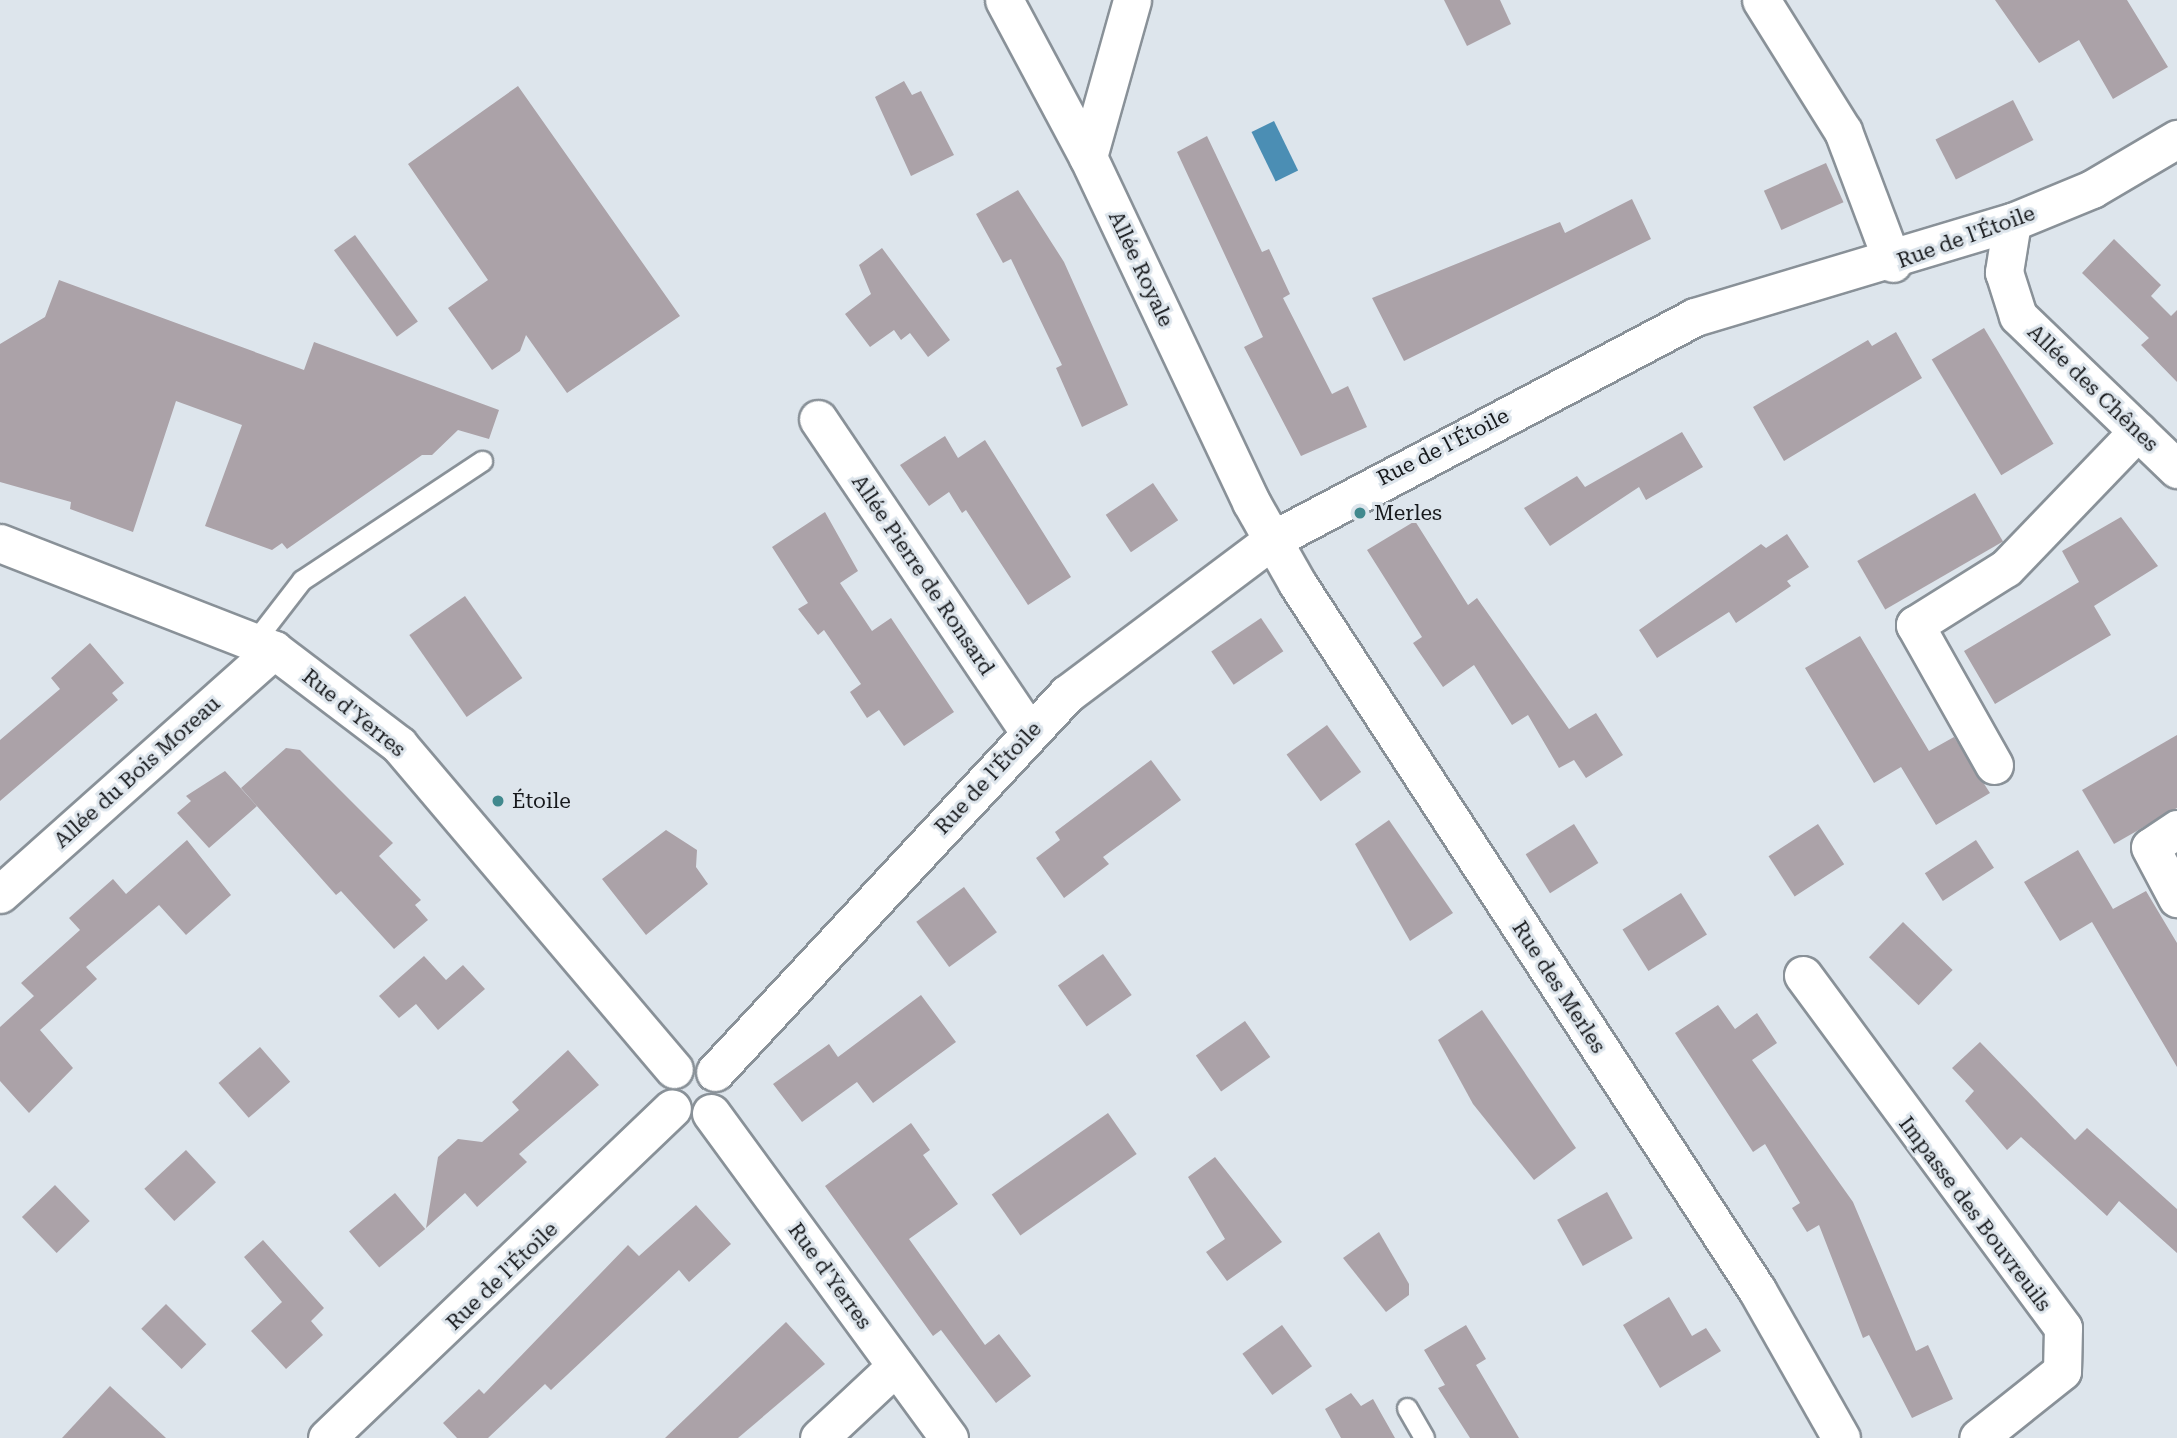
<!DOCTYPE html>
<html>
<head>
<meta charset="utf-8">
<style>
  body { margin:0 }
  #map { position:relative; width:2177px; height:1438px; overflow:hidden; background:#dde5ec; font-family:"Roboto Serif",serif }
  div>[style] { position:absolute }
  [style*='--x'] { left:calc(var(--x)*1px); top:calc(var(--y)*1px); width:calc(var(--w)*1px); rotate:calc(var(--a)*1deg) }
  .water>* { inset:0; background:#4b8eb4; transform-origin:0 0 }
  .building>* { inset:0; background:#aba2a8; transform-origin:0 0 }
  .roads { filter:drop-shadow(2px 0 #899198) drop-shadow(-2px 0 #899198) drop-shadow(0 2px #899198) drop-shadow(0 -2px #899198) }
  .lane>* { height:19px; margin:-9.5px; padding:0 9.5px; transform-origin:9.5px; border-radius:9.5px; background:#fff }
  .street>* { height:37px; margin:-18.5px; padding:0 18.5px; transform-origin:18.5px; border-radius:18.5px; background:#fff }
  .dots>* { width:19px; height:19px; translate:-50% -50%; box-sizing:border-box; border:4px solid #dde5ec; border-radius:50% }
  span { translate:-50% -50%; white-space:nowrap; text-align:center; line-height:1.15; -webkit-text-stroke:6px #dde5ec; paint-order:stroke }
  .street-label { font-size:21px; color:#17191c }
  .poi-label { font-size:21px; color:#17191c }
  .left { translate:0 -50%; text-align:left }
</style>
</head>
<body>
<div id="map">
  <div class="water">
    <div style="left:1274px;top:121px;width:55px;height:25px;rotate:64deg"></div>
  </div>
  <div class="building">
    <div style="clip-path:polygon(1444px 0,1500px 0,1511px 24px,1467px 46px)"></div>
    <div style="clip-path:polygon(1995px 0,2127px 0,2168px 67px,2113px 99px,2079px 40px,2039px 63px)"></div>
    <div style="clip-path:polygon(904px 81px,912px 95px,921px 91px,954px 155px,911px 176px,875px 97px)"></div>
    <div style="clip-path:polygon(518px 86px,680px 316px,567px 393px,526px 335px,520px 351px,492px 370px,448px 308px,488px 280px,408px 164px)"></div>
    <div style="left:2013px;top:100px;width:45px;height:87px;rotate:63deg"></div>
    <div style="clip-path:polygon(1207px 136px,1262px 252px,1269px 249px,1290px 294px,1283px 298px,1332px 394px,1348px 386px,1367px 427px,1301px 456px,1244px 347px,1263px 337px,1177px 152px)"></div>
    <div style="left:1826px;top:163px;width:43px;height:68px;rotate:66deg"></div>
    <div style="clip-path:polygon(1018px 190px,1064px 262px,1128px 405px,1082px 427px,1056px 368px,1062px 365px,1011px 259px,1003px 263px,976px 214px)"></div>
    <div style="clip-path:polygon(1632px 199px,1651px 239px,1404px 361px,1372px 298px,1560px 222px,1565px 233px)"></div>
    <div style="left:355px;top:235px;width:107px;height:26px;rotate:54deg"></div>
    <div style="clip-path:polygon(2114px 239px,2161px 285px,2151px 296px,2171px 316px,2177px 310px,2177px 382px,2141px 345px,2149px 338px,2082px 273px)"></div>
    <div style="clip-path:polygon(882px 248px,950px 340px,928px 357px,910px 333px,901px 340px,894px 330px,870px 347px,845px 314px,871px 294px,859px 265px)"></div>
    <div style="clip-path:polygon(59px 280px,304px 370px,314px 342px,499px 410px,489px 439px,458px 430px,432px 455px,422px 455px,287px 549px,282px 543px,272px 550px,205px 526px,242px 425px,176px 401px,133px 532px,70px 509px,71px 502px,0 482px,0 344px,45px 317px)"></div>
    <div style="left:1984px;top:328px;width:135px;height:61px;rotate:59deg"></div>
    <div style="clip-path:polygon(1896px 332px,1922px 378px,1784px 461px,1753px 407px,1868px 340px,1872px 346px)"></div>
    <div style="clip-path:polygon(1682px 432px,1703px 467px,1646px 500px,1639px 487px,1550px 546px,1524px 508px,1577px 476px,1585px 487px)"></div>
    <div style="clip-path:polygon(945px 436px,958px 458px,985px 440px,1071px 577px,1028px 605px,966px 510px,962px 513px,949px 492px,929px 506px,900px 465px)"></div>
    <div style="left:1153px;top:483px;width:45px;height:57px;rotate:56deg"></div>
    <div style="left:1975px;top:493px;width:56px;height:136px;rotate:60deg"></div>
    <div style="clip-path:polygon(825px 512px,858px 571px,840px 583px,872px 631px,891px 618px,954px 712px,904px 746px,879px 710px,867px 718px,850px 692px,861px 684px,824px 630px,818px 635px,798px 609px,808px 603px,772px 547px)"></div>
    <div style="clip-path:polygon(2121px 517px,2158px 566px,2094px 606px,2111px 635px,1995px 704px,1964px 651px,2079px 582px,2062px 551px)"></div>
    <div style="clip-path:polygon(1415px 521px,1468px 605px,1477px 598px,1569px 729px,1596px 713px,1623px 755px,1586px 778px,1574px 760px,1559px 768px,1528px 715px,1512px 725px,1474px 665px,1443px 687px,1413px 643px,1422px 637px,1367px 550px)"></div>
    <div style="clip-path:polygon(1787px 534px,1809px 567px,1787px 581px,1791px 586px,1736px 623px,1729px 612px,1657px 658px,1639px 630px,1761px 544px,1766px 548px)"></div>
    <div style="left:465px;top:596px;width:100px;height:68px;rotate:55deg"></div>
    <div style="left:1261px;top:618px;width:40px;height:60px;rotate:56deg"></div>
    <div style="clip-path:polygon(1860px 636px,1929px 751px,1954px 737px,1990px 793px,1936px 825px,1901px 767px,1874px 783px,1805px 668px)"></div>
    <div style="clip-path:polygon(90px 643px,124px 683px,112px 693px,118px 700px,0 801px,0 740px,60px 689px,51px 678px)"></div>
    <div style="left:1327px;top:725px;width:58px;height:50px;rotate:54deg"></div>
    <div style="clip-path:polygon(2177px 735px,2177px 808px,2114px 844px,2082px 790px)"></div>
    <div style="clip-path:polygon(286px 748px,300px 750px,393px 843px,379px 856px,421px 900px,415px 905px,428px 920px,394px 949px,341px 891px,336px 895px,241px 788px)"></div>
    <div style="clip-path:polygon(1151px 760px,1181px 800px,1103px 857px,1109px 864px,1064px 898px,1036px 858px,1060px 840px,1055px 832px)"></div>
    <div style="clip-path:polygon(225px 771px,257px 806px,209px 848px,177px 813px,191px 801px,186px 796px)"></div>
    <div style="clip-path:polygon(1389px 820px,1453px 913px,1410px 941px,1355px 844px)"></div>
    <div style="left:1574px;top:824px;width:46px;height:57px;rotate:58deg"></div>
    <div style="left:1818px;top:824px;width:48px;height:59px;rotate:57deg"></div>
    <div style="clip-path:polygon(666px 830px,697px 850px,696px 867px,708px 884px,646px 935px,602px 879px)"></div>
    <div style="clip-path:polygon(187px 840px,231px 895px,186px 935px,159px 905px,86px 967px,97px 979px,40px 1030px,73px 1068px,29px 1113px,0 1081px,0 1027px,34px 996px,21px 983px,80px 930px,69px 918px,113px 879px,126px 894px)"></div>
    <div style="left:1976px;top:840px;width:33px;height:61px;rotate:57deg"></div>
    <div style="clip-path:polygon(2078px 850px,2113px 909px,2146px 891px,2177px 943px,2177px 1067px,2092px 922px,2060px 941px,2024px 882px)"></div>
    <div style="left:964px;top:887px;width:56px;height:59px;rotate:54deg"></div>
    <div style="left:1681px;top:893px;width:49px;height:69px;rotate:58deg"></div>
    <div style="left:1903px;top:922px;width:69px;height:49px;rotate:44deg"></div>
    <div style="left:1103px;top:954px;width:50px;height:55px;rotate:55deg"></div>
    <div style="clip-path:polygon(424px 956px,446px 980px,463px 965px,485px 989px,438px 1030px,416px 1004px,399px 1018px,379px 996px)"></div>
    <div style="clip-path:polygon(921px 995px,956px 1042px,873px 1103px,857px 1082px,802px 1122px,773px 1084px,829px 1044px,838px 1057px)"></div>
    <div style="clip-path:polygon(1718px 1005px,1735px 1029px,1757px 1013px,1777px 1043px,1752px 1060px,1853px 1202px,1916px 1351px,1928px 1345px,1953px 1399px,1912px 1418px,1869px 1335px,1863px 1338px,1819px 1225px,1807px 1232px,1792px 1208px,1800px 1203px,1765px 1144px,1753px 1152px,1675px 1033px)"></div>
    <div style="clip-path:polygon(1482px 1010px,1576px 1148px,1534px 1180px,1473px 1104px,1438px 1040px)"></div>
    <div style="left:1245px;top:1021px;width:44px;height:60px;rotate:55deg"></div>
    <div style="clip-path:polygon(1980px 1042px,2075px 1140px,2087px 1128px,2177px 1209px,2177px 1253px,2119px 1201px,2107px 1216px,2021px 1137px,2007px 1150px,1965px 1101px,1974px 1091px,1952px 1068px)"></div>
    <div style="left:260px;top:1047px;width:46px;height:55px;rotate:49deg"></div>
    <div style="clip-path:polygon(568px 1050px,599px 1085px,519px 1154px,527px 1162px,477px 1207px,465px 1193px,426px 1228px,438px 1157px,458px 1139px,482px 1142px,519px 1110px,512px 1102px)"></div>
    <div style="left:1108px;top:1113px;width:50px;height:142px;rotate:55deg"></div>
    <div style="clip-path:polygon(911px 1123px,930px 1150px,923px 1155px,958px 1204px,909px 1239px,985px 1345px,999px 1334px,1031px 1376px,996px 1403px,941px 1330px,933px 1336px,825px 1186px)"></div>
    <div style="left:186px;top:1150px;width:44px;height:57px;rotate:47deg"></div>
    <div style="clip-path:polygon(1215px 1157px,1282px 1242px,1227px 1281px,1206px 1252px,1225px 1239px,1188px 1177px)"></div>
    <div style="left:55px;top:1185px;width:50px;height:46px;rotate:46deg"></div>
    <div style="left:1607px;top:1192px;width:53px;height:57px;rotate:61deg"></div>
    <div style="left:395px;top:1193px;width:47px;height:60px;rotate:50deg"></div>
    <div style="clip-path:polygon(696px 1205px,731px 1244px,689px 1282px,679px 1270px,551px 1390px,545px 1384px,488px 1438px,457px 1438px,443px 1423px,479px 1389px,484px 1394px,628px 1245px,639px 1256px)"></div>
    <div style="clip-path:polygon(1379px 1232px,1409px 1284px,1409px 1295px,1386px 1312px,1343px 1258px)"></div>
    <div style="clip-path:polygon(263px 1240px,324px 1308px,311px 1321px,323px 1335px,286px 1369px,251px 1331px,282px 1302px,244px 1257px)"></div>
    <div style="clip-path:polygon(1669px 1297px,1692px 1336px,1706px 1328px,1721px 1351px,1660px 1388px,1623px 1325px)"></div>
    <div style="left:166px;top:1304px;width:57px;height:35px;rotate:45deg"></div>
    <div style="clip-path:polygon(786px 1322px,825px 1364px,738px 1438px,665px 1438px)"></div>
    <div style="left:1282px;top:1325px;width:51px;height:49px;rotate:54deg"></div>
    <div style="clip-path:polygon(1466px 1325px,1486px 1359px,1476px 1365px,1519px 1438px,1470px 1438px,1438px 1388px,1445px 1385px,1424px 1350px)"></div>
    <div style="clip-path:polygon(110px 1386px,166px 1438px,62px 1438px)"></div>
    <div style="clip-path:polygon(1351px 1393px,1361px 1406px,1373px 1399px,1395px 1438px,1341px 1438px,1325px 1409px)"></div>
  </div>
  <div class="roads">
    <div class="lane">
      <div style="--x:254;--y:642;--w:78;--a:-52.3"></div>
      <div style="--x:302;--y:580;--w:216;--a:-33.5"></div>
      <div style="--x:1407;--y:1408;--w:34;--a:60"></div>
    </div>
    <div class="street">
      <div style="--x:1004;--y:0;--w:178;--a:61.9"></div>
      <div style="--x:1088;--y:157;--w:382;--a:64.7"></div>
      <div style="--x:1251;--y:502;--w:93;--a:60.4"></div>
      <div style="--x:1297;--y:583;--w:843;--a:56.95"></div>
      <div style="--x:1757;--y:1290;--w:170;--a:60.4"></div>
      <div style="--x:1761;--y:0;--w:155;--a:58"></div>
      <div style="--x:1843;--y:131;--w:141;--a:69.3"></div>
      <div style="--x:1088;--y:157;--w:163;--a:-74.3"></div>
      <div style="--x:2012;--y:222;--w:51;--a:99.1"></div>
      <div style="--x:2004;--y:272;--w:46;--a:72.3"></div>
      <div style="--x:2018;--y:316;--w:221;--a:43.9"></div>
      <div style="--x:818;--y:419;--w:377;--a:56"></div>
      <div style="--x:0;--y:543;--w:294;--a:21.3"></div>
      <div style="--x:274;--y:650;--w:157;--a:37.2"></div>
      <div style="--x:399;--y:745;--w:425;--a:49.7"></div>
      <div style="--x:1994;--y:765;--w:161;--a:-119.4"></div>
      <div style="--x:1915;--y:625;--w:107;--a:-32.1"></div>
      <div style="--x:2006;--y:568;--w:190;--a:-46.1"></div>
      <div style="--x:2177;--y:829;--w:32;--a:146"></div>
      <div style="--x:2150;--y:847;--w:58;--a:62.1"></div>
      <div style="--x:0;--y:894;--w:367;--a:-41.7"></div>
      <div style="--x:1803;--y:975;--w:438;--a:53.6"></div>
      <div style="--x:2063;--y:1328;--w:43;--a:91.3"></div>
      <div style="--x:2062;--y:1371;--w:107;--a:141.4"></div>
      <div style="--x:715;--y:1072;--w:517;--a:-47.04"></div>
      <div style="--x:1067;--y:694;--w:256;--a:-36.9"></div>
      <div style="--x:1272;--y:540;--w:478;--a:-27.8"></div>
      <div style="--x:1695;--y:317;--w:331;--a:-16.7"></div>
      <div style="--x:2012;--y:222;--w:87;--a:-22.4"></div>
      <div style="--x:2092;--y:189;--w:99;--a:-30.5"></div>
      <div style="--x:711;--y:1113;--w:403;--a:53.8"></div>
      <div style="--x:327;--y:1438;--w:477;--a:-43.7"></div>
      <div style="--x:819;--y:1438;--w:105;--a:-43.1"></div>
    </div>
  </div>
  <div class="dots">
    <div style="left:1360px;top:513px;background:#41898e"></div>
    <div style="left:498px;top:801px;background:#41898e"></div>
  </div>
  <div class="street-label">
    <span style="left:1966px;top:237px;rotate:-20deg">Rue de l'Étoile</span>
    <span style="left:1141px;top:269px;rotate:65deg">Allée Royale</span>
    <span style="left:2093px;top:388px;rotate:44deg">Allée des Chênes</span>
    <span style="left:1443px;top:447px;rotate:-27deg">Rue de l'Étoile</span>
    <span style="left:923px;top:575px;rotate:56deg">Allée Pierre de Ronsard</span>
    <span style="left:354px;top:713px;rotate:39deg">Rue d'Yerres</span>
    <span style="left:137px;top:772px;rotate:-42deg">Allée du Bois Moreau</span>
    <span style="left:988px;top:778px;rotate:-47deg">Rue de l'Étoile</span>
    <span style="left:1559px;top:987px;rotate:57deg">Rue des Merles</span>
    <span style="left:1975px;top:1214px;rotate:53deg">Impasse des Bouvreuils</span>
    <span style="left:502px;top:1276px;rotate:-44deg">Rue de l'Étoile</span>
    <span style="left:830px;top:1276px;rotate:54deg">Rue d'Yerres</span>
  </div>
  <div class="poi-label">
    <span class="left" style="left:1374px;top:513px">Merles</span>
    <span class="left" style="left:512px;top:801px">Étoile</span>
  </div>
</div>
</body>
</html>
